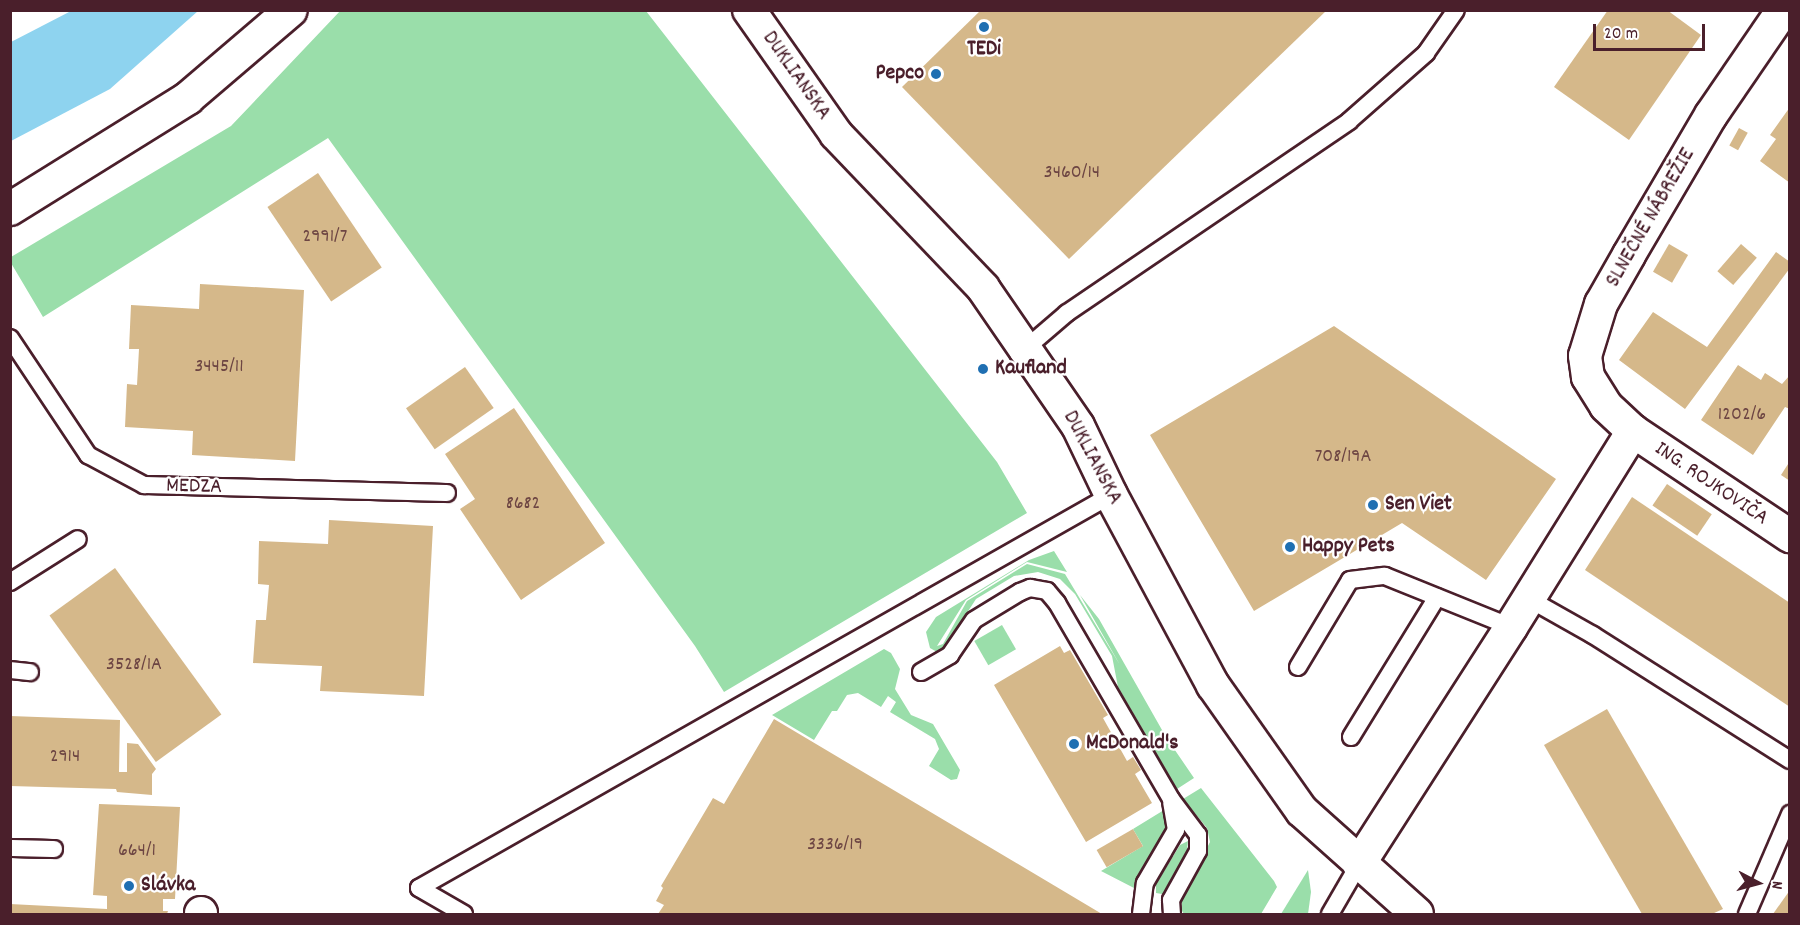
<!DOCTYPE html>
<html>
<head>
<meta charset="utf-8">
<style>
  body { margin:0 }
  #map { position:relative; width:1800px; height:925px; overflow:hidden; background:#fff; font-family:Dekko,sans-serif }
  div>[style] { position:absolute }
  [style*='--x'] { left:calc(var(--x)*1px); top:calc(var(--y)*1px); width:calc(var(--w)*1px); rotate:calc(var(--a)*1deg) }
  .green>* { inset:0; background:#9adeaa; transform-origin:0 0 }
  .water>* { inset:0; background:#8ed3ef }
  .building>* { inset:0; background:#d5b88a; transform-origin:0 0 }
  .roads { filter:drop-shadow(2px 0 #4a1f2b) drop-shadow(-2px 0 #4a1f2b) drop-shadow(0 2px #4a1f2b) drop-shadow(0 -2px #4a1f2b) }
  .lane>* { height:16px; margin:-8px; padding:0 8px; transform-origin:8px; border-radius:8px; background:#fff }
  .street>* { height:32px; margin:-16px; padding:0 16px; transform-origin:16px; border-radius:16px; background:#fff }
  .dots>* { width:16px; height:16px; translate:-50% -50%; box-sizing:border-box; border:3px solid #fff; border-radius:50% }
  span { translate:-50% -50%; white-space:nowrap; text-align:center; line-height:1.15; -webkit-text-stroke:4.5px #fff; paint-order:stroke }
  .number-label { font-size:20px; color:#6d4543 }
  .number-label span { -webkit-text-stroke-width:0 }
  .poi-label { font-size:22px; color:#4a1f2b; font-weight:700 }
  .right { translate:-100% -50%; text-align:right }
  .left { translate:0 -50%; text-align:left }
  .street-label { font-size:22px; color:#4a1f2b }
  .frame { position:absolute; inset:0; border:12px solid #4a1f2b; pointer-events:none }
  .north { position:absolute; left:1728px; top:853px; width:60px; height:60px; -webkit-text-stroke:4px #fff; paint-order:stroke; rotate:96deg; font-size:16px; font-weight:700; line-height:24px; text-align:center; color:#4a1f2b }
  .north::after { content:''; display:block; margin:auto; width:21px; height:27px; background:#4a1f2b; clip-path:polygon(50% 0,100% 100%,50% 72%,0 100%) }
  .scale { position:absolute; left:1593px; top:24px; width:112px; height:27px; box-sizing:border-box; border:3px solid #4a1f2b; border-top:0; padding-left:8px; font-size:18px; line-height:21px; white-space:nowrap; color:#4a1f2b; -webkit-text-stroke:4px #fff; paint-order:stroke }
</style>
</head>
<body>
<div id="map">
  <div class="green">
    <div style="clip-path:polygon(341px 10px,646px 11px,997px 462px,1027px 513px,724px 692px,695px 646px,328px 138px,43px 317px,11px 263px,11px 257px,231px 126px)"></div>
    <div style="clip-path:polygon(1054px 551px,1067px 572px,1027px 562px,966px 600px,937px 646px,943px 644px,967px 601px,1027px 564px,1065px 574px,1120px 665px,1080px 595px,1099px 619px,1166px 737px,1194px 778px,1177px 789px,1118px 687px,1112px 656px,1075px 594px,1060px 579px,1038px 572px,1014px 576px,976px 599px,943px 650px,937px 652px,930px 648px,926px 632px,936px 617px,1029px 560px)"></div>
    <div style="left:1002px;top:625px;width:28px;height:32px;rotate:60deg"></div>
    <div style="clip-path:polygon(884px 649px,891px 653px,900px 669px,895px 689px,911px 715px,933px 724px,960px 770px,957px 779px,951px 780px,929px 766px,939px 749px,935px 739px,890px 712px,896px 702px,888px 696px,881px 707px,858px 693px,847px 695px,837px 711px,832px 711px,814px 740px,772px 715px)"></div>
    <div style="clip-path:polygon(1201px 788px,1274px 881px,1277px 887px,1261px 914px,1184px 914px,1182px 911px,1182px 897px,1210px 842px,1207px 828px,1183px 799px)"></div>
    <div style="clip-path:polygon(1164px 810px,1166px 827px,1164px 835px,1134px 888px,1101px 871px,1143px 846px,1133px 829px)"></div>
    <div style="clip-path:polygon(1188px 841px,1187px 850px,1165px 891px,1162px 894px,1156px 893px,1156px 884px,1180px 845px)"></div>
    <div style="clip-path:polygon(1308px 870px,1311px 892px,1308px 914px,1281px 914px)"></div>
  </div>
  <div class="water">
    <div style="clip-path:polygon(71px 11px,198px 11px,110px 89px,11px 141px,11px 42px)"></div>
  </div>
  <div class="building">
    <div style="clip-path:polygon(981px 10px,1327px 10px,1069px 259px,902px 87px)"></div>
    <div style="clip-path:polygon(1608px 10px,1667px 10px,1701px 35px,1629px 140px,1554px 87px)"></div>
    <div style="clip-path:polygon(1790px 107px,1790px 183px,1760px 161px,1776px 139px,1770px 135px)"></div>
    <div style="left:1739px;top:128px;width:10px;height:20px;rotate:29deg"></div>
    <div style="left:318px;top:173px;width:114px;height:61px;rotate:56deg"></div>
    <div style="left:1669px;top:244px;width:22px;height:32px;rotate:30deg"></div>
    <div style="left:1741px;top:244px;width:21px;height:36px;rotate:41deg"></div>
    <div style="clip-path:polygon(1776px 252px,1790px 262px,1790px 268px,1685px 409px,1619px 360px,1653px 312px,1707px 347px)"></div>
    <div style="clip-path:polygon(200px 284px,304px 290px,295px 461px,192px 455px,193px 431px,125px 427px,127px 384px,137px 385px,139px 349px,129px 349px,131px 305px,199px 309px)"></div>
    <div style="clip-path:polygon(1334px 326px,1556px 479px,1486px 580px,1402px 523px,1254px 611px,1150px 435px)"></div>
    <div style="clip-path:polygon(1738px 365px,1761px 380px,1765px 373px,1782px 384px,1790px 375px,1790px 409px,1785px 407px,1753px 455px,1701px 420px)"></div>
    <div style="left:465px;top:367px;width:50px;height:72px;rotate:55deg"></div>
    <div style="clip-path:polygon(514px 408px,605px 543px,521px 600px,460px 509px,475px 499px,445px 454px)"></div>
    <div style="clip-path:polygon(1790px 461px,1790px 481px,1781px 475px)"></div>
    <div style="left:1667px;top:484px;width:54px;height:26px;rotate:34deg"></div>
    <div style="clip-path:polygon(1632px 497px,1790px 603px,1790px 707px,1585px 570px)"></div>
    <div style="clip-path:polygon(329px 520px,433px 526px,424px 696px,320px 691px,322px 666px,253px 663px,256px 620px,266px 620px,269px 585px,258px 584px,259px 541px,328px 544px)"></div>
    <div style="left:115px;top:568px;width:181px;height:81px;rotate:54deg"></div>
    <div style="clip-path:polygon(1060px 646px,1064px 653px,1070px 650px,1108px 715px,1103px 718px,1127px 761px,1133px 757px,1141px 770px,1135px 774px,1152px 803px,1086px 842px,994px 685px)"></div>
    <div style="clip-path:polygon(1607px 709px,1723px 909px,1712px 914px,1642px 914px,1544px 745px)"></div>
    <div style="clip-path:polygon(10px 716px,120px 720px,119px 772px,127px 772px,127px 743px,138px 744px,156px 769px,152px 774px,152px 795px,117px 792px,116px 789px,10px 786px)"></div>
    <div style="clip-path:polygon(774px 719px,1102px 914px,658px 914px,664px 905px,656px 901px,663px 888px,661px 886px,713px 798px,724px 804px)"></div>
    <div style="clip-path:polygon(99px 804px,180px 807px,175px 899px,163px 899px,163px 911px,168px 911px,167px 914px,10px 914px,10px 904px,107px 909px,107px 896px,93px 895px)"></div>
    <div style="left:1133px;top:829px;width:20px;height:42px;rotate:60deg"></div>
    <div style="clip-path:polygon(1790px 890px,1790px 914px,1773px 914px)"></div>
  </div>
  <div class="roads">
    <div class="lane">
      <div style="--x:10;--y:338;--w:141;--a:56.3"></div>
      <div style="--x:88;--y:455;--w:64;--a:28.2"></div>
      <div style="--x:144;--y:485;--w:303;--a:1.5"></div>
      <div style="--x:1025;--y:349;--w:55;--a:-40.6"></div>
      <div style="--x:1067;--y:313;--w:341;--a:-34.2"></div>
      <div style="--x:1349;--y:121;--w:103;--a:-41.4"></div>
      <div style="--x:1426;--y:53;--w:52;--a:-55.1"></div>
      <div style="--x:10;--y:582;--w:80;--a:-32.3"></div>
      <div style="--x:1529;--y:599;--w:73;--a:29.4"></div>
      <div style="--x:1593;--y:635;--w:233;--a:32.4"></div>
      <div style="--x:1298;--y:667;--w:101;--a:-59.1"></div>
      <div style="--x:1350;--y:580;--w:35;--a:-7"></div>
      <div style="--x:1385;--y:576;--w:136;--a:22"></div>
      <div style="--x:10;--y:670;--w:20;--a:6"></div>
      <div style="--x:921;--y:672;--w:34;--a:-30"></div>
      <div style="--x:950;--y:655;--w:42;--a:-55.6"></div>
      <div style="--x:974;--y:620;--w:54;--a:-31.3"></div>
      <div style="--x:1020;--y:592;--w:11;--a:-22"></div>
      <div style="--x:1030;--y:588;--w:17;--a:10"></div>
      <div style="--x:1047;--y:591;--w:16;--a:50"></div>
      <div style="--x:1057;--y:603;--w:227;--a:59.8"></div>
      <div style="--x:1171;--y:799;--w:45;--a:53.1"></div>
      <div style="--x:1198;--y:835;--w:16;--a:90"></div>
      <div style="--x:1198;--y:851;--w:56;--a:118.9"></div>
      <div style="--x:1171;--y:900;--w:14;--a:86"></div>
      <div style="--x:1351;--y:737;--w:164;--a:-58.4"></div>
      <div style="--x:10;--y:848;--w:44;--a:1.3"></div>
      <div style="--x:419;--y:888;--w:796;--a:-29.59"></div>
      <div style="--x:419;--y:888;--w:52;--a:30"></div>
      <div style="--x:1141;--y:914;--w:31;--a:-83"></div>
      <div style="--x:1145;--y:883;--w:61;--a:-59.7"></div>
      <div style="--x:1176;--y:830;--w:27;--a:-100"></div>
      <div style="--x:1330;--y:914;--w:58;--a:-59.9"></div>
      <div style="--x:1747;--y:914;--w:109;--a:-66.7"></div>
    </div>
    <div class="street">
      <div style="--x:749;--y:10;--w:151;--a:54.9"></div>
      <div style="--x:836;--y:134;--w:213;--a:46.3"></div>
      <div style="--x:983;--y:288;--w:74;--a:55.5"></div>
      <div style="--x:1025;--y:349;--w:93;--a:55.5"></div>
      <div style="--x:1078;--y:426;--w:76;--a:64.4"></div>
      <div style="--x:1111;--y:495;--w:216;--a:61.8"></div>
      <div style="--x:1213;--y:685;--w:154;--a:54.8"></div>
      <div style="--x:1302;--y:811;--w:154;--a:41.8"></div>
      <div style="--x:1783;--y:10;--w:127;--a:124.4"></div>
      <div style="--x:1711;--y:115;--w:162;--a:120.4"></div>
      <div style="--x:1629;--y:255;--w:56;--a:119.7"></div>
      <div style="--x:1601;--y:304;--w:54;--a:107.1"></div>
      <div style="--x:1585;--y:356;--w:21;--a:82"></div>
      <div style="--x:1588;--y:377;--w:34;--a:58"></div>
      <div style="--x:1606;--y:406;--w:37;--a:43"></div>
      <div style="--x:1633;--y:431;--w:189;--a:33.8"></div>
      <div style="--x:10;--y:209;--w:210;--a:-31.9"></div>
      <div style="--x:188;--y:98;--w:135;--a:-40.5"></div>
      <div style="--x:1359;--y:864;--w:282;--a:-57.3"></div>
      <div style="--x:1511;--y:627;--w:231;--a:-58.1"></div>
      <div style="--x:201;--y:914;--w:1;--a:-90"></div>
    </div>
  </div>
  <div class="dots">
    <div style="left:984px;top:27px;background:#1f6fb2"></div>
    <div style="left:936px;top:74px;background:#1f6fb2"></div>
    <div style="left:983px;top:369px;background:#1f6fb2"></div>
    <div style="left:1373px;top:505px;background:#1f6fb2"></div>
    <div style="left:1290px;top:547px;background:#1f6fb2"></div>
    <div style="left:1074px;top:744px;background:#1f6fb2"></div>
    <div style="left:129px;top:886px;background:#1f6fb2"></div>
  </div>
  <div class="number-label">
    <span style="left:1072px;top:173px">3460/14</span>
    <span style="left:325px;top:237px">2991/7</span>
    <span style="left:219px;top:367px">3445/11</span>
    <span style="left:1742px;top:415px">1202/6</span>
    <span style="left:1343px;top:457px">708/19A</span>
    <span style="left:523px;top:504px">8682</span>
    <span style="left:134px;top:665px">3528/1A</span>
    <span style="left:65px;top:757px">2914</span>
    <span style="left:835px;top:845px">3336/19</span>
    <span style="left:137px;top:851px">664/1</span>
  </div>
  <div class="poi-label">
    <span style="left:984px;top:50px">TEDi</span>
    <span class="right" style="left:924px;top:74px">Pepco</span>
    <span class="left" style="left:995px;top:369px">Kaufland</span>
    <span class="left" style="left:1385px;top:505px">Sen Viet</span>
    <span class="left" style="left:1302px;top:547px">Happy Pets</span>
    <span class="left" style="left:1086px;top:744px">McDonald's</span>
    <span class="left" style="left:141px;top:886px">Slávka</span>
  </div>
  <div class="street-label">
    <span style="left:796px;top:76px;rotate:55deg">DUKLIANSKA</span>
    <span style="left:1651px;top:218px;rotate:-60deg">SLNEČNÉ NÁBREŽIE</span>
    <span style="left:1092px;top:458px;rotate:62deg">DUKLIANSKA</span>
    <span style="left:1711px;top:484px;rotate:34deg">ING. ROJKOVIČA</span>
    <span style="left:194px;top:487px;rotate:1deg">MEDZA</span>
  </div>
  <div class="frame"></div>
  <div class="north">N</div>
  <div class="scale">20 m</div>
</div>
</body>
</html>
